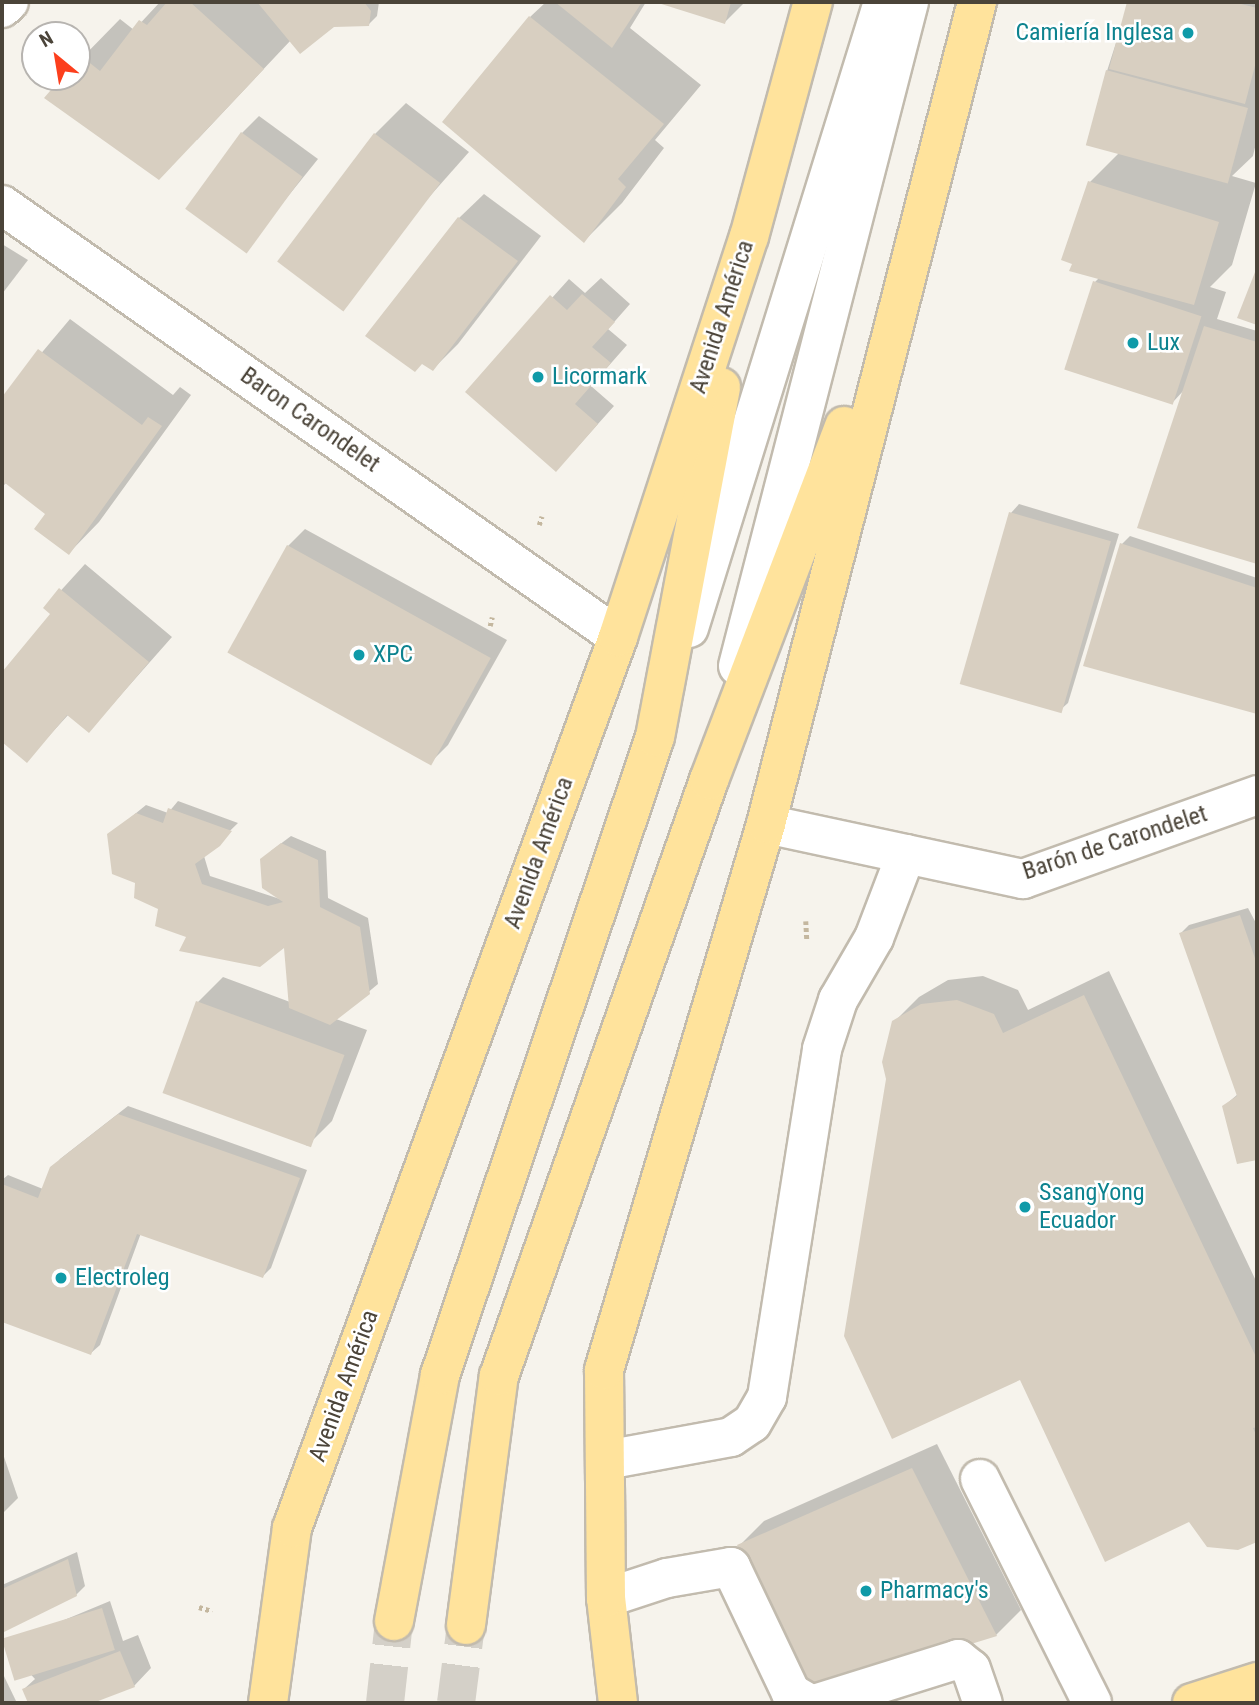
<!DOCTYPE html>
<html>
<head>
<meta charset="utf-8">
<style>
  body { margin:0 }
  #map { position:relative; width:1259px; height:1705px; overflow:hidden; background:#f6f3ec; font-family:"Roboto Condensed",sans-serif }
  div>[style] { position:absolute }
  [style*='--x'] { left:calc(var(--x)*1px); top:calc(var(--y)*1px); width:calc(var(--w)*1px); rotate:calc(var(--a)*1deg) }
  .shadow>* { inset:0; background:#0003 }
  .building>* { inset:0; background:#d8cfc1; transform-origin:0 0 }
  .major-tunnel>* { height:38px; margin-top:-19px; transform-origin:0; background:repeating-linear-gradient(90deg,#d4d0c8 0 38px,transparent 0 57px) }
  .path>* { height:4.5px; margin-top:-2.25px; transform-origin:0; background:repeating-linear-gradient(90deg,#c4b79f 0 3.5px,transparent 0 7px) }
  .roads { filter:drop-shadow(2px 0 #c2bbae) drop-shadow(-2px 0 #c2bbae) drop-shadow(0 2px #c2bbae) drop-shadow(0 -2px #c2bbae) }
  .minor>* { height:38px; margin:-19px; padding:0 19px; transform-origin:19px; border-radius:19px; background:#fff }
  .major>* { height:38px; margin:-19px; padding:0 19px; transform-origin:19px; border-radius:19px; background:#ffe39c }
  .dots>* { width:19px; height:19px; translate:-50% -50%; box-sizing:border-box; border:4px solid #fff; border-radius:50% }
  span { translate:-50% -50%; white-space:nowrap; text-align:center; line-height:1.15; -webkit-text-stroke:5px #fff; paint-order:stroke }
  .culture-label { font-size:24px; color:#0d838f }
  .right { translate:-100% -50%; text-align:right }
  .left { translate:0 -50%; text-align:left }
  .street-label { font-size:24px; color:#4b4439 }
  .frame { position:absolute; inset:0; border:4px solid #4b4439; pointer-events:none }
  .north { position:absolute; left:21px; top:21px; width:70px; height:70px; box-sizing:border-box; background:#fff; border:2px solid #b7b4b0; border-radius:50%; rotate:330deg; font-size:19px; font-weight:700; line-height:28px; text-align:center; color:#4b4439 }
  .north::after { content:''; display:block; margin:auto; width:24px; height:32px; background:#fc3f1d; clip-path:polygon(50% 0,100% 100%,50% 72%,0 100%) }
</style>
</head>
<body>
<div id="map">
  <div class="shadow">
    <div style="clip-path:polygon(160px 2px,379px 2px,377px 16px,368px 25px,333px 25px,291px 40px,197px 140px,65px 77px,77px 77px,77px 63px,120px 19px,134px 30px)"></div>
    <div style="clip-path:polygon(546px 2px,646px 2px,630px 28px,701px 85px,655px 140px,664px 148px,622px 203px,584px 241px,530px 17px)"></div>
    <div style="clip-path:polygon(659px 2px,745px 2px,725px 22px)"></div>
    <div style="clip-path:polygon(1129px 2px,1257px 2px,1257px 139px,1253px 156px,1232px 176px,1256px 183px,1232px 265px,1210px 287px,1226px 292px,1217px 319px,1257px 331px,1257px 562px,1139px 527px,1185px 389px,1173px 402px,1095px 282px,1099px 278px,1090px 182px,1120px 152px,1107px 71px)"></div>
    <div style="clip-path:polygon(406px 103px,469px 152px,337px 301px,375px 134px)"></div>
    <div style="clip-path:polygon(259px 116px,318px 159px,244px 251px,242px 133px)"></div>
    <div style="clip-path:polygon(484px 194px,541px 236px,458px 344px,433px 369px,459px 218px)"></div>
    <div style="clip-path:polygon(2px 244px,28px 260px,2px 294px)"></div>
    <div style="clip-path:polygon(601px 278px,630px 304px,608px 329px,627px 345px,591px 386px,614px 406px,573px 452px,468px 391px,569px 279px,585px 293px)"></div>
    <div style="clip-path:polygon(70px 319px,173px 395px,180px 387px,191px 395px,99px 522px,69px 553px,47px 514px,7px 482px,2px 487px,2px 400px)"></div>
    <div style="clip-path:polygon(1019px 504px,1119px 534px,1068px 703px,1059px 711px,1011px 513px)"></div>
    <div style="clip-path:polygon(305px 529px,507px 640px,448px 745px,431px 762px,288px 546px)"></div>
    <div style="clip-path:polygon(1130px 536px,1257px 578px,1257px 712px,1085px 665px,1122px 544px)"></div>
    <div style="clip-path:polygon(85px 564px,172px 637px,89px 731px,69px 714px,27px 760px,2px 739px,2px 674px,53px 614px,45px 608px)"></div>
    <div style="clip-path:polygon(178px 801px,238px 823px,204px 856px,210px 876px,280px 899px,271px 851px,291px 836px,326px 851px,328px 898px,368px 918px,378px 984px,336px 1019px,367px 1030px,332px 1121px,307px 1146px,198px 1002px,223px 977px,290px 1002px,285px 944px,188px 936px,137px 882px,109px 835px,146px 805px,168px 813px)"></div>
    <div style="clip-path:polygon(1248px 908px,1257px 925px,1257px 1158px,1239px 1162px,1224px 1106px,1238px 1094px,1181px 933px,1189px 925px)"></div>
    <div style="clip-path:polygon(1109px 971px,1257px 1283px,1257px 1540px,1238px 1548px,888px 1079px,894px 1022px,919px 997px,948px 980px,983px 976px,1018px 990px,1028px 1010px)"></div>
    <div style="clip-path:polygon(128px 1106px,307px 1170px,271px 1268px,263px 1276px,141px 1233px,100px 1345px,91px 1353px,2px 1321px,2px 1180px,8px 1175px,43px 1189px,60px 1159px)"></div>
    <div style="clip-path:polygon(937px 1444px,1021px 1610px,996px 1635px,739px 1546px,764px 1521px)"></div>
    <div style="clip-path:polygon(2px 1451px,18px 1498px,2px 1514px)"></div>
    <div style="clip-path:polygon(77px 1552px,85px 1586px,76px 1595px,2px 1631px,2px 1585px)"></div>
    <div style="clip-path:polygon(110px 1601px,123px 1641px,138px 1635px,151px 1668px,134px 1686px,88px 1703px,30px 1703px,24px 1689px,35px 1679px,7px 1649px,16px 1640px)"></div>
    <div style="clip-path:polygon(2px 1672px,17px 1703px,2px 1703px)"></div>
  </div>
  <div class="building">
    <div style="clip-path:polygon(167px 2px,190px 2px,264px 69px,159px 180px,44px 98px,62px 77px,77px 77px,81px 56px,100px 71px,139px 20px,147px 25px)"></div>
    <div style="clip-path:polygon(257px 2px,364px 2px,371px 11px,369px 26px,334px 27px,300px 54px)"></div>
    <div style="clip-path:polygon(555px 2px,642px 2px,612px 48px)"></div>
    <div style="clip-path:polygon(655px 2px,731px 2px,725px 24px)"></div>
    <div style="clip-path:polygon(1127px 2px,1233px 2px,1257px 8px,1257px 58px,1245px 104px,1109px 69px)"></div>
    <div style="clip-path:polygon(529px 16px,664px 124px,618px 179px,626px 187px,584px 243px,442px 122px)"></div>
    <div style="left:1106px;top:70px;width:147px;height:78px;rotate:15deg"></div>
    <div style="left:241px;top:132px;width:76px;height:95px;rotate:36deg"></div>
    <div style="left:374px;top:133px;width:83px;height:161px;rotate:37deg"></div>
    <div style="clip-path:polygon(1088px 181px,1219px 222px,1194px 305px,1069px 271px,1072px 264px,1061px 260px)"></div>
    <div style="clip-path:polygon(458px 217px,518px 261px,433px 371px,422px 364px,415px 372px,365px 336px)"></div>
    <div style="clip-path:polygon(1257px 267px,1257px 325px,1237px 318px)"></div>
    <div style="left:1093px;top:281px;width:114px;height:93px;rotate:18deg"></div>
    <div style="clip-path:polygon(582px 294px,615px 322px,592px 347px,611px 363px,575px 404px,598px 424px,556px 472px,465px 392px,550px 295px,567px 310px)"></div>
    <div style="clip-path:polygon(1204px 326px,1257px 342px,1257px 564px,1137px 528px)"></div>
    <div style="clip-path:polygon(38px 349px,142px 425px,148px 417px,162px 426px,69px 555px,34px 529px,45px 514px,5px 483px,2px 488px,2px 397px)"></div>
    <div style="left:1009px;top:512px;width:106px;height:179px;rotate:16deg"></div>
    <div style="clip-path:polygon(1120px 543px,1257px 588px,1257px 714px,1083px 666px)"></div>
    <div style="left:287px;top:545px;width:233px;height:123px;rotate:29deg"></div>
    <div style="clip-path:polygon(59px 588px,149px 662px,89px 733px,67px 715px,27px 763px,2px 742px,2px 672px,50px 614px,43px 608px)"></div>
    <div style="clip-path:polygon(168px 808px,232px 831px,220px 846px,195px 864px,202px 884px,268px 906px,283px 902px,262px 888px,260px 859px,281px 843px,318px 860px,320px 907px,360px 927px,370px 994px,330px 1025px,289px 1008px,284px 948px,260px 967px,179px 951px,186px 937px,155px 926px,158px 909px,134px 898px,135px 883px,112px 874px,107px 834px,136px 813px,163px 823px)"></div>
    <div style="clip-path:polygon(1240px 915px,1257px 964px,1257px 1160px,1237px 1164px,1222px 1106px,1237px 1096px,1179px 933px)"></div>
    <div style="clip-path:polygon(1084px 995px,1257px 1359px,1257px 1427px,1253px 1428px,1257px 1437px,1257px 1542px,1238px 1550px,1207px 1547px,1189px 1522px,1105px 1562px,1020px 1380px,892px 1439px,844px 1336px,886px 1079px,882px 1062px,892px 1021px,921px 1004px,957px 1000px,994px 1014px,1003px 1033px)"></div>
    <div style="left:196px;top:1001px;width:158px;height:98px;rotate:20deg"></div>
    <div style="clip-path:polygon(118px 1114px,300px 1178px,263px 1278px,137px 1234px,91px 1355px,2px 1322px,2px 1184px,38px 1198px,50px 1167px)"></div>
    <div style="clip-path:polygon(912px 1468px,997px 1636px,806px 1695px,737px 1545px)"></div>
    <div style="clip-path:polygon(68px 1559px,77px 1596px,2px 1633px,2px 1589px)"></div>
    <div style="left:102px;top:1608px;width:44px;height:105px;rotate:73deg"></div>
    <div style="clip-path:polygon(120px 1651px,135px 1687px,93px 1703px,28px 1703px,22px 1689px)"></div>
  </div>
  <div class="major-tunnel">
    <div style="--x:385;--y:1703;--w:82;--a:-83.7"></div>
    <div style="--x:456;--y:1703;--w:79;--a:-82.7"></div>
  </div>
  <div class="path">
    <div style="--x:539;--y:525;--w:9;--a:-72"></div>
    <div style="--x:490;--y:626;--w:9;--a:-77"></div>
    <div style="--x:806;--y:921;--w:18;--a:87"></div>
    <div style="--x:199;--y:1607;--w:14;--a:17"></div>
  </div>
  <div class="roads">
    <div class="minor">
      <div style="--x:2;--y:8;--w:9;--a:-41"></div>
      <div style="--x:2;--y:205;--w:752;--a:35.04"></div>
      <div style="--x:689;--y:628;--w:655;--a:-72.78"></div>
      <div style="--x:738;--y:666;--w:686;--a:-75.56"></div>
      <div style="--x:766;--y:824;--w:263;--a:12.1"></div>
      <div style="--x:1023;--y:879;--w:249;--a:-19.7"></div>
      <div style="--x:606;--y:1460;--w:127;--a:-10.4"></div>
      <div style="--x:731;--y:1437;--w:25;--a:-34"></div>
      <div style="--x:752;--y:1423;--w:30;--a:-60"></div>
      <div style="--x:767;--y:1397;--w:352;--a:-81"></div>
      <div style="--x:822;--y:1049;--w:52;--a:-71.9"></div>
      <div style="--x:838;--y:1000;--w:72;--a:-59.9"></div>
      <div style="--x:874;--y:938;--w:90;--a:-69.1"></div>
      <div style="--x:980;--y:1479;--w:250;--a:63.4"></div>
      <div style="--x:606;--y:1598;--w:64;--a:-18.2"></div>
      <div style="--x:667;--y:1578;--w:65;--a:-9.8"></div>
      <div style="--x:731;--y:1567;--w:140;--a:64.5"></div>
      <div style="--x:791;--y:1693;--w:20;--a:30"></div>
      <div style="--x:818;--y:1703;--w:147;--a:-17.4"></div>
      <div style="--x:958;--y:1659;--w:16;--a:38"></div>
      <div style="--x:971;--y:1669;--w:36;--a:71"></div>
    </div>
    <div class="major">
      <div style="--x:394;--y:1621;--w:250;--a:-79.4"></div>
      <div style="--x:440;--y:1375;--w:673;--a:-71.38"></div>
      <div style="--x:655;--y:737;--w:356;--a:-79.3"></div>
      <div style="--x:466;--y:1625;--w:251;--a:-82.5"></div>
      <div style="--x:499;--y:1376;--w:632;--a:-70.59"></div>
      <div style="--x:709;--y:780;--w:379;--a:-69.1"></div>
      <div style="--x:268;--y:1703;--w:177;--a:-82.2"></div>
      <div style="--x:292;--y:1528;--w:949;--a:-69.9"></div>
      <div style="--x:618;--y:637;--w:421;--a:-71.9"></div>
      <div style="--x:749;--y:237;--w:244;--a:-74.8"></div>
      <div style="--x:618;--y:1703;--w:106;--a:-96.5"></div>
      <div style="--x:606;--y:1598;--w:228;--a:-90.5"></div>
      <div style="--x:604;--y:1370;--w:570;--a:-73.47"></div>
      <div style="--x:766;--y:824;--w:849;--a:-75.6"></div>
      <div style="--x:1192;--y:1703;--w:68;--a:-17.9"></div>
    </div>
  </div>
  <div class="dots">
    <div style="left:1188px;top:33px;background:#0f9aa8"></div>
    <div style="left:1133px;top:343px;background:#0f9aa8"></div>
    <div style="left:538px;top:377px;background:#0f9aa8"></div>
    <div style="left:359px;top:655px;background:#0f9aa8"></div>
    <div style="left:1025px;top:1207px;background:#0f9aa8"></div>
    <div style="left:61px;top:1278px;background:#0f9aa8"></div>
    <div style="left:866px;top:1591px;background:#0f9aa8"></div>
  </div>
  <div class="culture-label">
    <span class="right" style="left:1174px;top:33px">Camiería Inglesa</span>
    <span class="left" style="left:1147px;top:343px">Lux</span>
    <span class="left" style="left:552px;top:377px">Licormark</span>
    <span class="left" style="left:373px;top:655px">XPC</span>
    <span class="left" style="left:1039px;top:1207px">SsangYong<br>Ecuador</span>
    <span class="left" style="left:75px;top:1278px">Electroleg</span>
    <span class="left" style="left:880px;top:1591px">Pharmacy's</span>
  </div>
  <div class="street-label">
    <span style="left:722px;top:317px;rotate:-72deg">Avenida América</span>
    <span style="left:310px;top:420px;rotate:35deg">Baron Carondelet</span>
    <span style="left:1115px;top:843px;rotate:-18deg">Barón de Carondelet</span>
    <span style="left:539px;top:853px;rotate:-70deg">Avenida América</span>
    <span style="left:344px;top:1386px;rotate:-70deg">Avenida América</span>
  </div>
  <div class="frame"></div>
  <div class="north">N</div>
</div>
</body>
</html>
